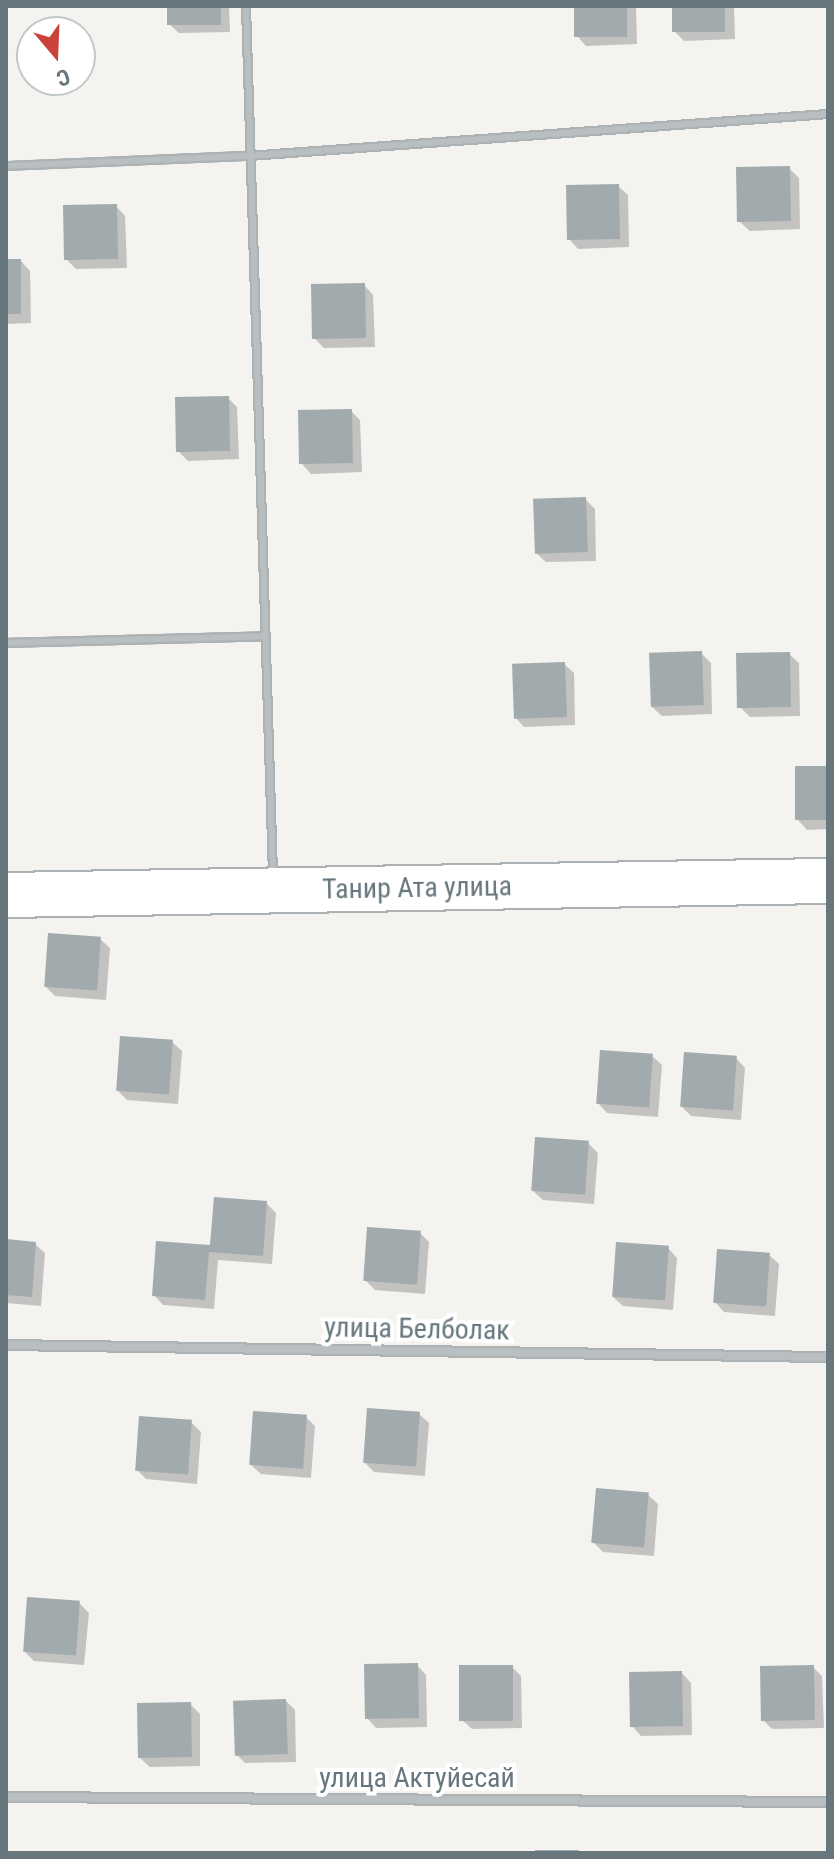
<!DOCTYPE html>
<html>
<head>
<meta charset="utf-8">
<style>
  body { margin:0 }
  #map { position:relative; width:834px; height:1859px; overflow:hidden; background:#f4f3f0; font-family:"Roboto Condensed",sans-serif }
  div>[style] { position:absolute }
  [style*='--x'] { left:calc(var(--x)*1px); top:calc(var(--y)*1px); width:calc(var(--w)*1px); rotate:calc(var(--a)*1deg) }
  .shadow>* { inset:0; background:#0003 }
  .building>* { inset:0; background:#a1aaac; transform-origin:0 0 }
  .roads { filter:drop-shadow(2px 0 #acb2b4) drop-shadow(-2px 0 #acb2b4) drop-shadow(0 2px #acb2b4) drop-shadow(0 -2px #acb2b4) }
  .lane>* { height:6px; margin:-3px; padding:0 3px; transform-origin:3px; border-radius:3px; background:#b9bec0 }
  .street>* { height:8px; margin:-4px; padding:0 4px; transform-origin:4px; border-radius:4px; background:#b9bec0 }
  .secondary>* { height:44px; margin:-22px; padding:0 22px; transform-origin:22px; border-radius:22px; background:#fff }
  span { translate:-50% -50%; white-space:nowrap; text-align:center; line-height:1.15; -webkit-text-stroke:8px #fff; paint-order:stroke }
  .street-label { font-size:28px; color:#67777d }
  .frame { position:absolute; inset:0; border:8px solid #67777d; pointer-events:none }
  .north { position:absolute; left:16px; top:16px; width:80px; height:80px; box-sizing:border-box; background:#fff; border:2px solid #c2c9cb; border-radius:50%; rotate:161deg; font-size:22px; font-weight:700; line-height:32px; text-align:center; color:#67777d }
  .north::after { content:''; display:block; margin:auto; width:28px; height:36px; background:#cb423a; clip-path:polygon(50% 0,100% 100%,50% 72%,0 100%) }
</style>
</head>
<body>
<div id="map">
  <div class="shadow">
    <div style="clip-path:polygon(169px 6px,229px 6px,230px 32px,179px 33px,169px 24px)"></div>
    <div style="clip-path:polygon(576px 6px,636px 6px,637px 44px,586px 46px,577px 36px)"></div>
    <div style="clip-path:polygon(674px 6px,734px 6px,735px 39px,684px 41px,674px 31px)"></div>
    <div style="clip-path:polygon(789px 168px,799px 178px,800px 229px,750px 231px,740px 222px)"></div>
    <div style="clip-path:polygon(618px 186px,628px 195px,629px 247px,578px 249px,569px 239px)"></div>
    <div style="clip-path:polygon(116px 206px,125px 216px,127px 268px,76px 269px,67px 260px)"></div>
    <div style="clip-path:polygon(6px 261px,21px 261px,30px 271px,31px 323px,6px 324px)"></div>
    <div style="clip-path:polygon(364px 285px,373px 295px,375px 347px,324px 348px,315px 339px)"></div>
    <div style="clip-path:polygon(228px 398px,237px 407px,239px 459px,188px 461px,178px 451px)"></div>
    <div style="clip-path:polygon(351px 411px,360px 420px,362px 472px,311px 474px,302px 464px)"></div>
    <div style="clip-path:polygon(585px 499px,595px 509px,596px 561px,546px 562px,536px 553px)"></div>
    <div style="clip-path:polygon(701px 653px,711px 663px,712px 714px,662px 716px,652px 707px)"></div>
    <div style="clip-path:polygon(789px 654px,799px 663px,800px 716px,750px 717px,740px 707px)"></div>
    <div style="clip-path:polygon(564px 664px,574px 673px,575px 725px,524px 727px,515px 717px)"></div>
    <div style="clip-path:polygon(828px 768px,828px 829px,807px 830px,798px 820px)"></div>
    <div style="clip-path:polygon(100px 939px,110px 948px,106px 1000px,55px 996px,45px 986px)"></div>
    <div style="clip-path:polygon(172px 1042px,182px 1051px,178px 1104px,127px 1100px,117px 1090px)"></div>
    <div style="clip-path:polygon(652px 1056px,662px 1065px,658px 1117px,607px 1113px,598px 1103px)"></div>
    <div style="clip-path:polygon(736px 1058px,745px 1068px,741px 1120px,691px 1116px,681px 1106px)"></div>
    <div style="clip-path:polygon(588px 1143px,598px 1153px,594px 1204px,543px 1200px,533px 1191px)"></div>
    <div style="clip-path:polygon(266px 1203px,276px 1213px,272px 1264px,218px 1260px,214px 1309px,163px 1305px,154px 1295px)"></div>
    <div style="clip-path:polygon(420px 1233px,429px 1242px,425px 1294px,375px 1290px,365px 1280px)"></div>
    <div style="clip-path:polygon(6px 1241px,35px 1244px,45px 1253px,41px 1306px,6px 1303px)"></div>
    <div style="clip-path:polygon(668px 1248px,677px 1258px,673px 1310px,623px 1306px,613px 1297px)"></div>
    <div style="clip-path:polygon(769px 1255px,779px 1264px,775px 1316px,724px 1312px,715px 1302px)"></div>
    <div style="clip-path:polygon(419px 1414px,429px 1423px,425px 1476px,374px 1472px,364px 1462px)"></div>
    <div style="clip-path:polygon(306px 1417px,315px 1426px,311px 1478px,261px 1474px,251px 1465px)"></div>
    <div style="clip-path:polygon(191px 1422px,201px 1432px,197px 1484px,146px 1479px,137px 1470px)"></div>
    <div style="clip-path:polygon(648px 1495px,658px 1504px,654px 1556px,603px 1552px,594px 1543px)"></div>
    <div style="clip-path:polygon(79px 1603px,89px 1613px,84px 1665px,34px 1661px,25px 1652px)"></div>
    <div style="clip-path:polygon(417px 1665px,426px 1675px,427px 1727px,376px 1728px,367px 1718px)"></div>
    <div style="clip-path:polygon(512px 1667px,521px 1676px,522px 1728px,472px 1729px,462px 1720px)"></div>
    <div style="clip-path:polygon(813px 1667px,822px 1676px,824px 1728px,772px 1729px,763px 1720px)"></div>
    <div style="clip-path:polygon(682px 1673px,691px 1683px,692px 1735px,641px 1736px,632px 1726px)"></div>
    <div style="clip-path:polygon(286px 1701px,295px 1710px,296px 1762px,245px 1763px,236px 1754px)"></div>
    <div style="clip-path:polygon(190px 1704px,200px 1714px,200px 1766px,150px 1767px,140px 1758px)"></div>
  </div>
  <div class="building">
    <div style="left:167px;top:6px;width:54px;height:19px"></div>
    <div style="left:574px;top:6px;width:53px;height:31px"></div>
    <div style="left:672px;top:6px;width:53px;height:26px"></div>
    <div style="left:790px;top:166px;width:55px;height:54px;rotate:89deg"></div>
    <div style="left:619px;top:184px;width:55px;height:53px;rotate:89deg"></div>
    <div style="left:117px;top:204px;width:55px;height:54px;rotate:89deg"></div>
    <div style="left:6px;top:259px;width:15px;height:55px"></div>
    <div style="left:365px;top:283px;width:55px;height:54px;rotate:89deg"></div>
    <div style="left:229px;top:396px;width:55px;height:54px;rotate:89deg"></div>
    <div style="left:352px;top:409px;width:54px;height:54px;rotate:89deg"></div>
    <div style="left:586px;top:497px;width:55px;height:53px;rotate:88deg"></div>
    <div style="left:702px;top:651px;width:54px;height:53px;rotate:88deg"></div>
    <div style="left:790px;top:652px;width:55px;height:54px;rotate:89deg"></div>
    <div style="left:565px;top:662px;width:55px;height:53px;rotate:88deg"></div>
    <div style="left:828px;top:766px;width:54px;height:33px;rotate:90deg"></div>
    <div style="left:48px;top:933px;width:53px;height:54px;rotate:4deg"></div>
    <div style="left:120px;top:1036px;width:53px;height:55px;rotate:4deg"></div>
    <div style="left:600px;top:1050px;width:53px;height:54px;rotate:4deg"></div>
    <div style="left:684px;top:1052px;width:53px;height:55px;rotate:4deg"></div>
    <div style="left:535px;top:1137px;width:54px;height:54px;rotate:4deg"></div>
    <div style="clip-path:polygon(214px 1197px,267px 1201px,263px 1256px,209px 1252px,205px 1300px,152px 1296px,156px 1241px,210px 1245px)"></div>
    <div style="left:367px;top:1227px;width:54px;height:54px;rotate:4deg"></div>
    <div style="clip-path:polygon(6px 1239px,36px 1242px,32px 1297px,6px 1295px)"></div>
    <div style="left:616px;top:1242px;width:53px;height:55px;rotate:4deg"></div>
    <div style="left:717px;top:1249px;width:53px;height:54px;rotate:4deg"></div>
    <div style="left:367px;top:1408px;width:53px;height:55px;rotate:4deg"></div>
    <div style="left:253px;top:1411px;width:54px;height:54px;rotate:4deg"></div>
    <div style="left:139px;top:1416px;width:53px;height:55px;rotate:4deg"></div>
    <div style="left:596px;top:1488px;width:53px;height:55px;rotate:5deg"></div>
    <div style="left:27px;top:1597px;width:53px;height:55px;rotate:4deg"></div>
    <div style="left:418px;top:1663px;width:55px;height:54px;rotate:89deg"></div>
    <div style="left:459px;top:1665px;width:54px;height:56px"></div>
    <div style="left:814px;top:1665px;width:55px;height:54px;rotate:89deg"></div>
    <div style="left:682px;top:1671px;width:55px;height:53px;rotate:89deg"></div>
    <div style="left:286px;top:1699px;width:55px;height:53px;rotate:88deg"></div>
    <div style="left:191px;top:1702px;width:55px;height:54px;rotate:89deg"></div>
    <div style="left:535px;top:1850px;width:44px;height:3px"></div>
  </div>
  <div class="roads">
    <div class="lane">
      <div style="--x:246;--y:6;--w:869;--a:88.22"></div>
      <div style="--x:6;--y:166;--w:242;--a:-2.4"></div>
      <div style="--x:248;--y:156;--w:582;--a:-4.14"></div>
      <div style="--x:6;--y:643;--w:259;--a:-1.5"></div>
    </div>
    <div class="street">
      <div style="--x:6;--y:1345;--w:822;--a:0.84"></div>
      <div style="--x:6;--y:1797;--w:822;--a:0.35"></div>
    </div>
    <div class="secondary">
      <div style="--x:6;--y:895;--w:822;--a:-0.98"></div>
    </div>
  </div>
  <div class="street-label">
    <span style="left:417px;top:888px;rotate:-1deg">Танир Ата улица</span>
    <span style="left:417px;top:1329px;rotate:1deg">улица Белболак</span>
    <span style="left:417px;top:1778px">улица Актуйесай</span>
  </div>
  <div class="frame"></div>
  <div class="north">С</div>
</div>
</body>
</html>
